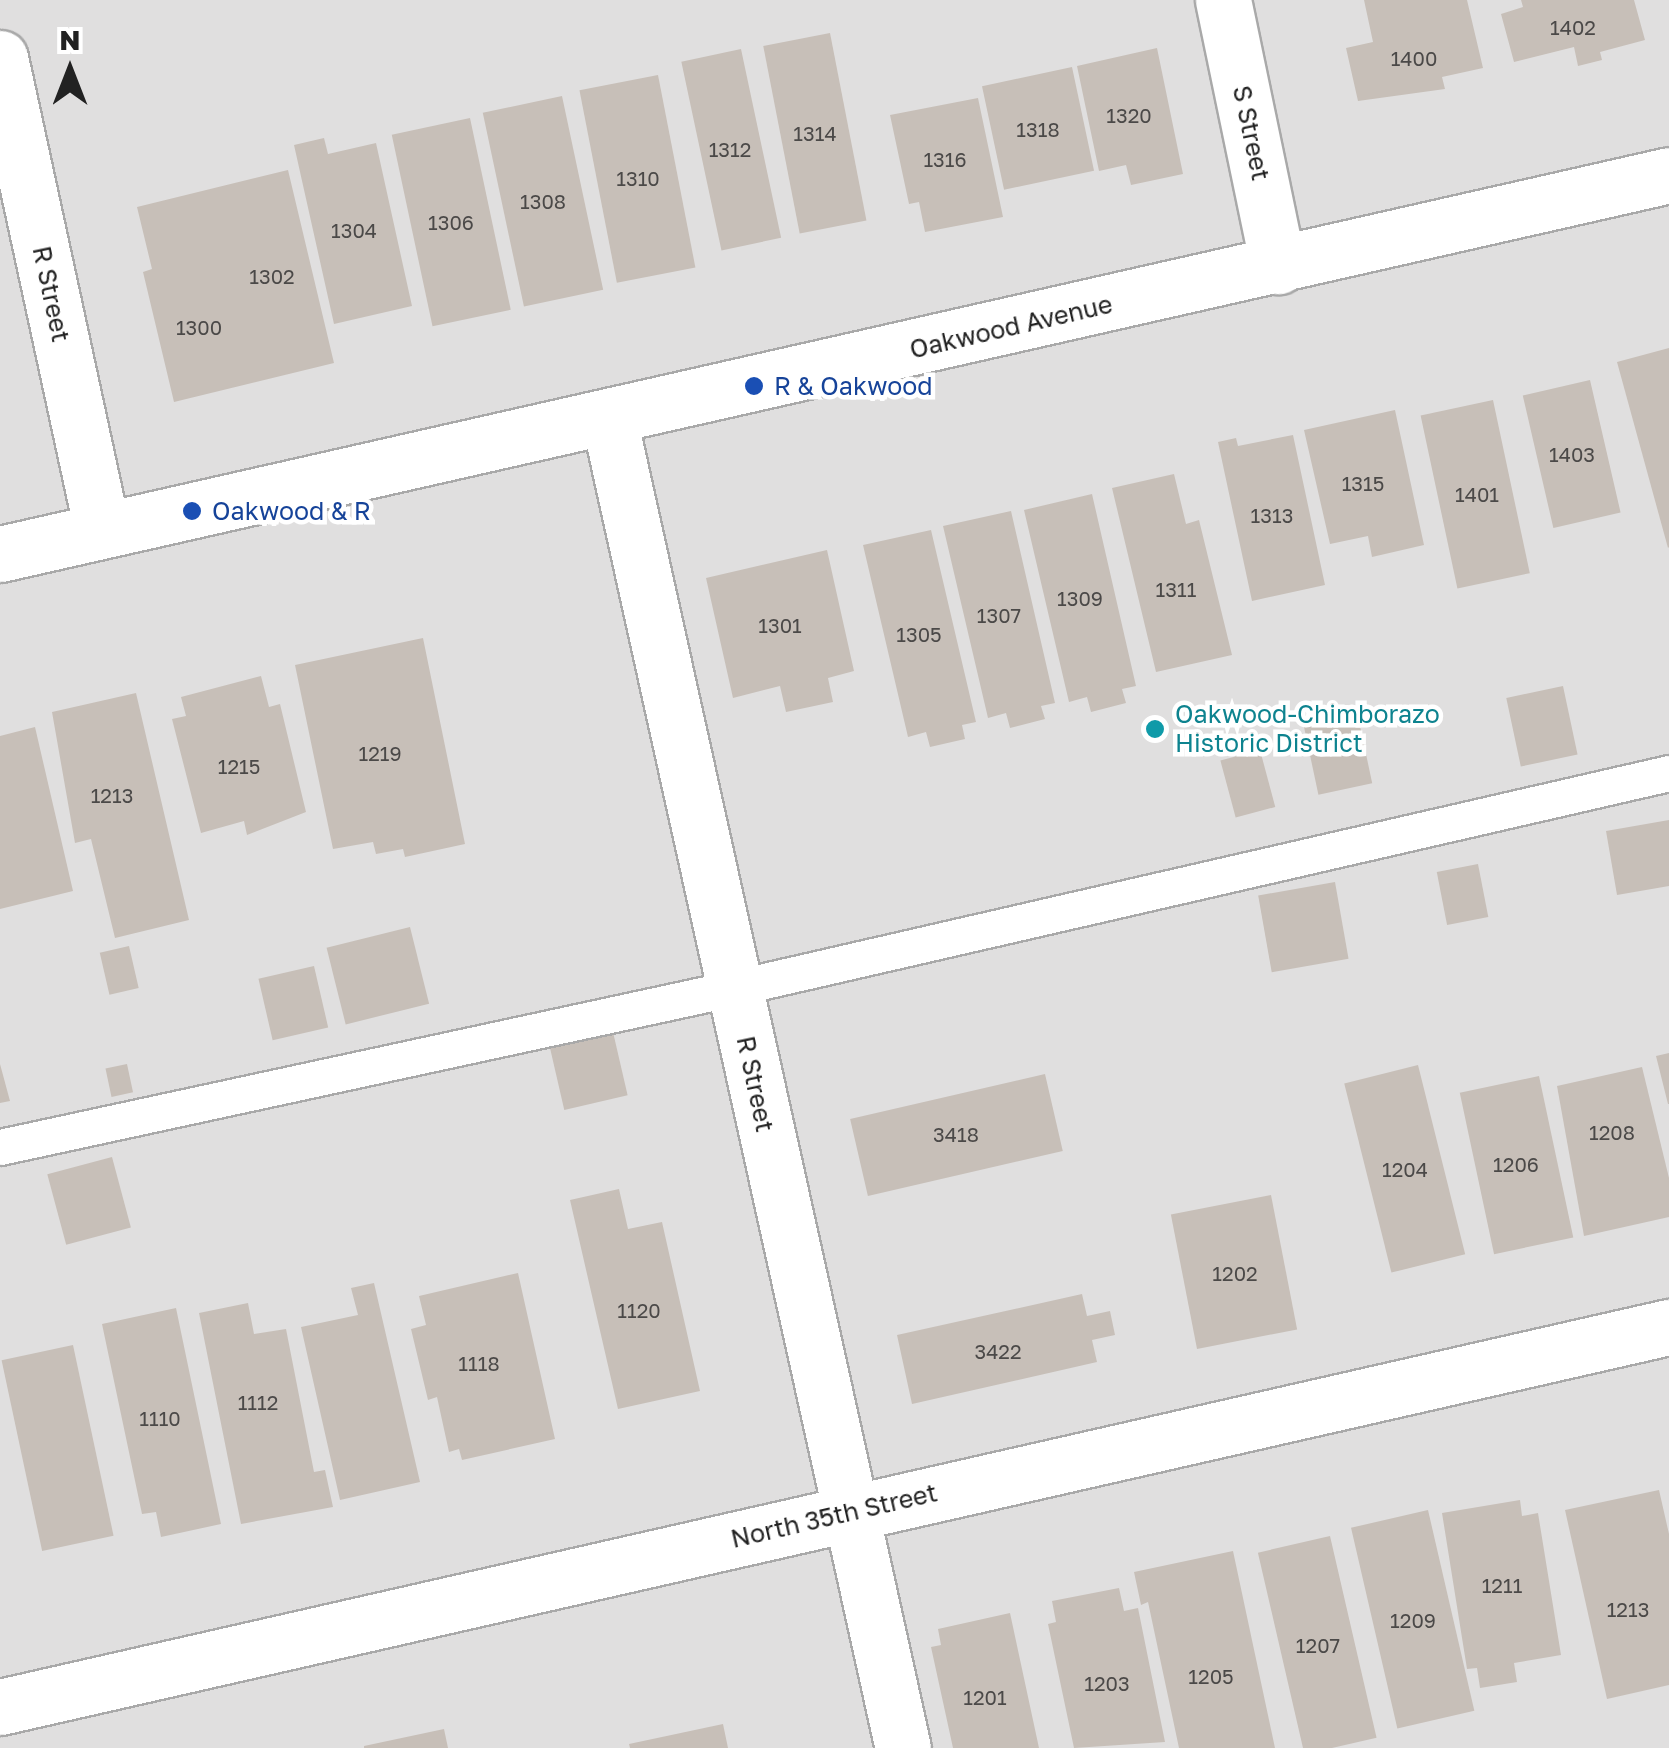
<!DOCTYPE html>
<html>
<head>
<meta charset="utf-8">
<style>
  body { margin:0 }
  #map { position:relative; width:1669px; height:1748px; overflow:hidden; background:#f2efe9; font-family:"Golos Text",sans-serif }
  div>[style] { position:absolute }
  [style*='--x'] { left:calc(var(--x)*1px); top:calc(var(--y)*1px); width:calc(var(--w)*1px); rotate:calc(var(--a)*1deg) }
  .residential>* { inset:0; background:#e0dfdf; transform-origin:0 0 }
  .building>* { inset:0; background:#c7bfb8; transform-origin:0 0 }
  .roads { filter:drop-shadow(2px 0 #a9a9a9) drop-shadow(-2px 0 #a9a9a9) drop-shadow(0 2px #a9a9a9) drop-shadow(0 -2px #a9a9a9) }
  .service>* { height:35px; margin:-17.5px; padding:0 17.5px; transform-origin:17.5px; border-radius:17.5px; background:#fff }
  .minor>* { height:55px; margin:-27.5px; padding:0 27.5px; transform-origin:27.5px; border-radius:27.5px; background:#fff }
  .tertiary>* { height:55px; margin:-27.5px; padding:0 27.5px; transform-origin:27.5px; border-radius:27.5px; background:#fff }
  .dots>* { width:28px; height:28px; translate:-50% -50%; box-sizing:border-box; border:5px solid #fff; border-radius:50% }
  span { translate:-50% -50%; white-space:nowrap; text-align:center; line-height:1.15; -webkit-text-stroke:9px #fff; paint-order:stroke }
  .number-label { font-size:20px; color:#4b4948 }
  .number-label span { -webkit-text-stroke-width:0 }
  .street-label { font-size:25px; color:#222 }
  .transit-label { font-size:25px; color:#164399 }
  .left { translate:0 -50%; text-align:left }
  .culture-label { font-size:25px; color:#0d838f }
  .north { position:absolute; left:20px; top:20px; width:100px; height:100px; -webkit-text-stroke:8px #fff; paint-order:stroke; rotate:0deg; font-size:28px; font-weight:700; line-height:40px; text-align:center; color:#222 }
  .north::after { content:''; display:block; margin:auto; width:35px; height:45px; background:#222; clip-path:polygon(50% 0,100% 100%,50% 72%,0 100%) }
</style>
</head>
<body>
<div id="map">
  <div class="residential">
    <div style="left:0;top:0;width:1669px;height:1748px"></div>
  </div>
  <div class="building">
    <div style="clip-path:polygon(1364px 0,1467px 0,1483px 68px,1442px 77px,1445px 89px,1358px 101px,1346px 48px,1373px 42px)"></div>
    <div style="clip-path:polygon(1521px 0,1634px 0,1645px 40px,1600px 52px,1602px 60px,1578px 66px,1574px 47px,1514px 62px,1501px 14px,1523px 7px)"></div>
    <div style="left:830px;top:33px;width:191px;height:68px;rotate:79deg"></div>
    <div style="clip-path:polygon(1157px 48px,1183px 174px,1131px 185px,1126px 165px,1099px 171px,1077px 66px)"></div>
    <div style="left:741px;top:49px;width:193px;height:61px;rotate:78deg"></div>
    <div style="left:1072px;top:67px;width:106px;height:92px;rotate:78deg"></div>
    <div style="left:658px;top:75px;width:196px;height:80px;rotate:79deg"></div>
    <div style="left:562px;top:96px;width:198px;height:81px;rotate:78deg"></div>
    <div style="clip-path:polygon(978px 98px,1003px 217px,925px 232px,919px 202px,909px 204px,890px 115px)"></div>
    <div style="left:470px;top:118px;width:196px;height:80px;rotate:78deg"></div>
    <div style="clip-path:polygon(324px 138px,328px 154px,376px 143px,412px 306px,334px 324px,294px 145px)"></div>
    <div style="clip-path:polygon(288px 170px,334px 363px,174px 402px,143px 272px,152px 269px,137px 207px)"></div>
    <div style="clip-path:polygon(1669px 348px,1669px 547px,1668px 548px,1617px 362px)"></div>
    <div style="left:1590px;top:380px;width:136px;height:69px;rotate:77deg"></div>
    <div style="left:1493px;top:400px;width:177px;height:74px;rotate:78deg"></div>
    <div style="clip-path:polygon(1395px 410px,1424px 545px,1372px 557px,1368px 536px,1330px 544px,1304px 430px)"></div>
    <div style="clip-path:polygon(1293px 435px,1325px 585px,1252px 601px,1218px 442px,1236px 438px,1238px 446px)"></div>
    <div style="clip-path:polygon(1174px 474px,1186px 524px,1199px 520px,1232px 655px,1156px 672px,1112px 488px)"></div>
    <div style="clip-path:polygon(1092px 494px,1136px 686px,1122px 689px,1126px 703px,1091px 712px,1087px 697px,1069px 702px,1024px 510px)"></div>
    <div style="clip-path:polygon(1011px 511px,1055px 703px,1041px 706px,1045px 719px,1010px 728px,1006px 713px,988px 718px,943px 526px)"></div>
    <div style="clip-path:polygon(931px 530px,976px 722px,962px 725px,965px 739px,930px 747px,926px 732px,908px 737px,863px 545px)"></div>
    <div style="clip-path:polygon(827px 550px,854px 671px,828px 678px,833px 702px,786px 712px,780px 686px,733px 698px,706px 578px)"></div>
    <div style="clip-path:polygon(423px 638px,465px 844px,405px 857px,403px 849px,376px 854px,373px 842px,333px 849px,295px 665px)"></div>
    <div style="clip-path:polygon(261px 676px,269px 707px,280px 704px,306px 812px,247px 835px,244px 821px,201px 833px,172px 719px,186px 716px,181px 697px)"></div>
    <div style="left:1563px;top:686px;width:70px;height:58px;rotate:78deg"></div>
    <div style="clip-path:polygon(136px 693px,189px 920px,115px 938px,91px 839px,75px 843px,52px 712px)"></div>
    <div style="left:1356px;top:707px;width:78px;height:55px;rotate:78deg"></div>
    <div style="clip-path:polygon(35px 727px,73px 891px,0 909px,0 736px)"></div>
    <div style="left:1260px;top:750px;width:59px;height:41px;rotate:75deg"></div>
    <div style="clip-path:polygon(1669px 820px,1669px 886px,1617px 895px,1606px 831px)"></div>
    <div style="left:1478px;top:864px;width:54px;height:42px;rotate:79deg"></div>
    <div style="left:1335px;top:882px;width:78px;height:78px;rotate:80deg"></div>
    <div style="left:410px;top:927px;width:79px;height:86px;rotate:76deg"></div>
    <div style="left:129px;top:946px;width:43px;height:30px;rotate:77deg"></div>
    <div style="left:314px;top:966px;width:63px;height:57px;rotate:77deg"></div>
    <div style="left:613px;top:1032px;width:65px;height:65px;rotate:77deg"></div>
    <div style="clip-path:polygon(1669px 1053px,1669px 1104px,1668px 1104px,1656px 1056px)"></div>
    <div style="clip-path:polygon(0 1064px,10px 1101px,0 1103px)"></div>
    <div style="left:127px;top:1064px;width:29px;height:22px;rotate:78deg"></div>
    <div style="left:1418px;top:1065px;width:195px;height:76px;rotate:76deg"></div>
    <div style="clip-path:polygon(1642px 1067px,1669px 1178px,1669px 1217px,1584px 1236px,1557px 1086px)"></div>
    <div style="left:1045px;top:1074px;width:79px;height:200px;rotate:77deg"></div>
    <div style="left:1539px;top:1076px;width:165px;height:81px;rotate:78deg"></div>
    <div style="left:112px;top:1157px;width:73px;height:67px;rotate:75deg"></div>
    <div style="clip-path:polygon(619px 1189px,628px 1229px,662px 1222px,700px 1391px,618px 1409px,570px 1200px)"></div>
    <div style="left:1271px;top:1195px;width:137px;height:102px;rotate:79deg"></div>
    <div style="clip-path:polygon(518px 1273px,555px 1439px,462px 1460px,459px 1449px,449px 1452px,437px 1397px,428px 1400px,411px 1329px,426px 1325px,419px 1296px)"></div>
    <div style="clip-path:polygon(374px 1283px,420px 1482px,340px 1500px,301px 1327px,358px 1315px,351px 1288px)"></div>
    <div style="clip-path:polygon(1082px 1294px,1087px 1316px,1110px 1311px,1115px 1335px,1092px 1340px,1097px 1362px,912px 1404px,897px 1335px)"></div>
    <div style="clip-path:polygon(248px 1303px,254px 1334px,286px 1329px,314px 1472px,325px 1470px,333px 1507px,241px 1524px,199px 1313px)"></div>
    <div style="clip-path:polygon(176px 1308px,221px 1524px,161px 1537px,156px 1512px,142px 1514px,102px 1324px)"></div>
    <div style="left:73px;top:1345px;width:195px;height:73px;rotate:78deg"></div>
    <div style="clip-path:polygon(1659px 1490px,1669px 1534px,1669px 1685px,1607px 1699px,1565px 1510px)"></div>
    <div style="clip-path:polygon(1520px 1500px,1522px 1516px,1538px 1513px,1561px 1655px,1514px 1663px,1517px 1682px,1480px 1688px,1477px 1668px,1467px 1669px,1442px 1513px)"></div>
    <div style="left:1428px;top:1510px;width:206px;height:79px;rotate:77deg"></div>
    <div style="left:1330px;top:1536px;width:207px;height:74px;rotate:77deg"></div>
    <div style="clip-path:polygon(1233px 1551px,1275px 1748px,1179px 1748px,1148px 1602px,1141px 1605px,1134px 1572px)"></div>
    <div style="clip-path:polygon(1119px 1588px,1124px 1611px,1138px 1608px,1165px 1742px,1074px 1748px,1048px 1624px,1056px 1622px,1052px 1601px)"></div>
    <div style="clip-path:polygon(1010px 1613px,1039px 1748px,953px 1748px,931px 1647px,941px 1645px,938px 1629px)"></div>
    <div style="clip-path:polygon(723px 1724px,728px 1748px,630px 1748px,629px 1744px)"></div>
    <div style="clip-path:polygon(444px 1729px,448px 1748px,364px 1748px,364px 1746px)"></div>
  </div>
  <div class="roads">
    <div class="service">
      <div style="--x:0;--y:1147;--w:751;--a:-12.22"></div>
      <div style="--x:734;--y:988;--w:959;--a:-12.95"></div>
    </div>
    <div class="minor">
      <div style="--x:1223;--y:0;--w:272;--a:78.3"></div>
      <div style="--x:0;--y:58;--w:483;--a:77.8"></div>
      <div style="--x:609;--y:419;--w:1361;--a:77.53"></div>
      <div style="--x:0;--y:1707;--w:1712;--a:-12.83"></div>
    </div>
    <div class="tertiary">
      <div style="--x:0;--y:554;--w:1711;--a:-12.79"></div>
    </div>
  </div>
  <div class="dots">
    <div style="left:754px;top:386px;background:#1a4fb4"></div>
    <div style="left:192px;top:511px;background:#1a4fb4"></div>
    <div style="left:1155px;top:729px;background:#0f9aa8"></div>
  </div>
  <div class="number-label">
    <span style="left:1573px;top:27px">1402</span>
    <span style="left:1414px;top:58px">1400</span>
    <span style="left:1129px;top:115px">1320</span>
    <span style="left:1038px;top:129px">1318</span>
    <span style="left:815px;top:133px">1314</span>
    <span style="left:730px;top:149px">1312</span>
    <span style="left:945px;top:159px">1316</span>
    <span style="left:638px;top:178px">1310</span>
    <span style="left:543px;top:201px">1308</span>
    <span style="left:451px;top:222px">1306</span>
    <span style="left:354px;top:230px">1304</span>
    <span style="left:272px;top:276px">1302</span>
    <span style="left:199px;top:327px">1300</span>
    <span style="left:1572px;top:454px">1403</span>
    <span style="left:1363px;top:483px">1315</span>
    <span style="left:1477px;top:494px">1401</span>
    <span style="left:1272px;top:515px">1313</span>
    <span style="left:1176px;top:589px">1311</span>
    <span style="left:1080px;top:598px">1309</span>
    <span style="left:999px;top:615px">1307</span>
    <span style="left:780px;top:625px">1301</span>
    <span style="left:919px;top:634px">1305</span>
    <span style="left:380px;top:753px">1219</span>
    <span style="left:239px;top:766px">1215</span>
    <span style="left:112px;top:795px">1213</span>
    <span style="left:1612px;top:1132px">1208</span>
    <span style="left:956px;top:1134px">3418</span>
    <span style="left:1516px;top:1164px">1206</span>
    <span style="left:1405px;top:1169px">1204</span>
    <span style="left:1235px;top:1273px">1202</span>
    <span style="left:639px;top:1310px">1120</span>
    <span style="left:998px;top:1351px">3422</span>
    <span style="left:479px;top:1363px">1118</span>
    <span style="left:258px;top:1402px">1112</span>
    <span style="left:160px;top:1418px">1110</span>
    <span style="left:1502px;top:1585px">1211</span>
    <span style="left:1628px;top:1609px">1213</span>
    <span style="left:1413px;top:1620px">1209</span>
    <span style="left:1318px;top:1645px">1207</span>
    <span style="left:1211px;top:1676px">1205</span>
    <span style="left:1107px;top:1683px">1203</span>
    <span style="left:985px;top:1697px">1201</span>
  </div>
  <div class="street-label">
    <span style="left:1251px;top:133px;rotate:78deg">S Street</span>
    <span style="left:51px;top:294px;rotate:78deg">R Street</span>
    <span style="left:1011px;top:327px;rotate:-13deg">Oakwood Avenue</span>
    <span style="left:755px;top:1084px;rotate:78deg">R Street</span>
    <span style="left:834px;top:1516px;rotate:-13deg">North 35th Street</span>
  </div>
  <div class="transit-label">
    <span class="left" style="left:774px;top:386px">R &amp; Oakwood</span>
    <span class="left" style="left:212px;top:511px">Oakwood &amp; R</span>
  </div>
  <div class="culture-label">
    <span class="left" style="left:1175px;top:729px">Oakwood-Chimborazo<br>Historic District</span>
  </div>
  <div class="north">N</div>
</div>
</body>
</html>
